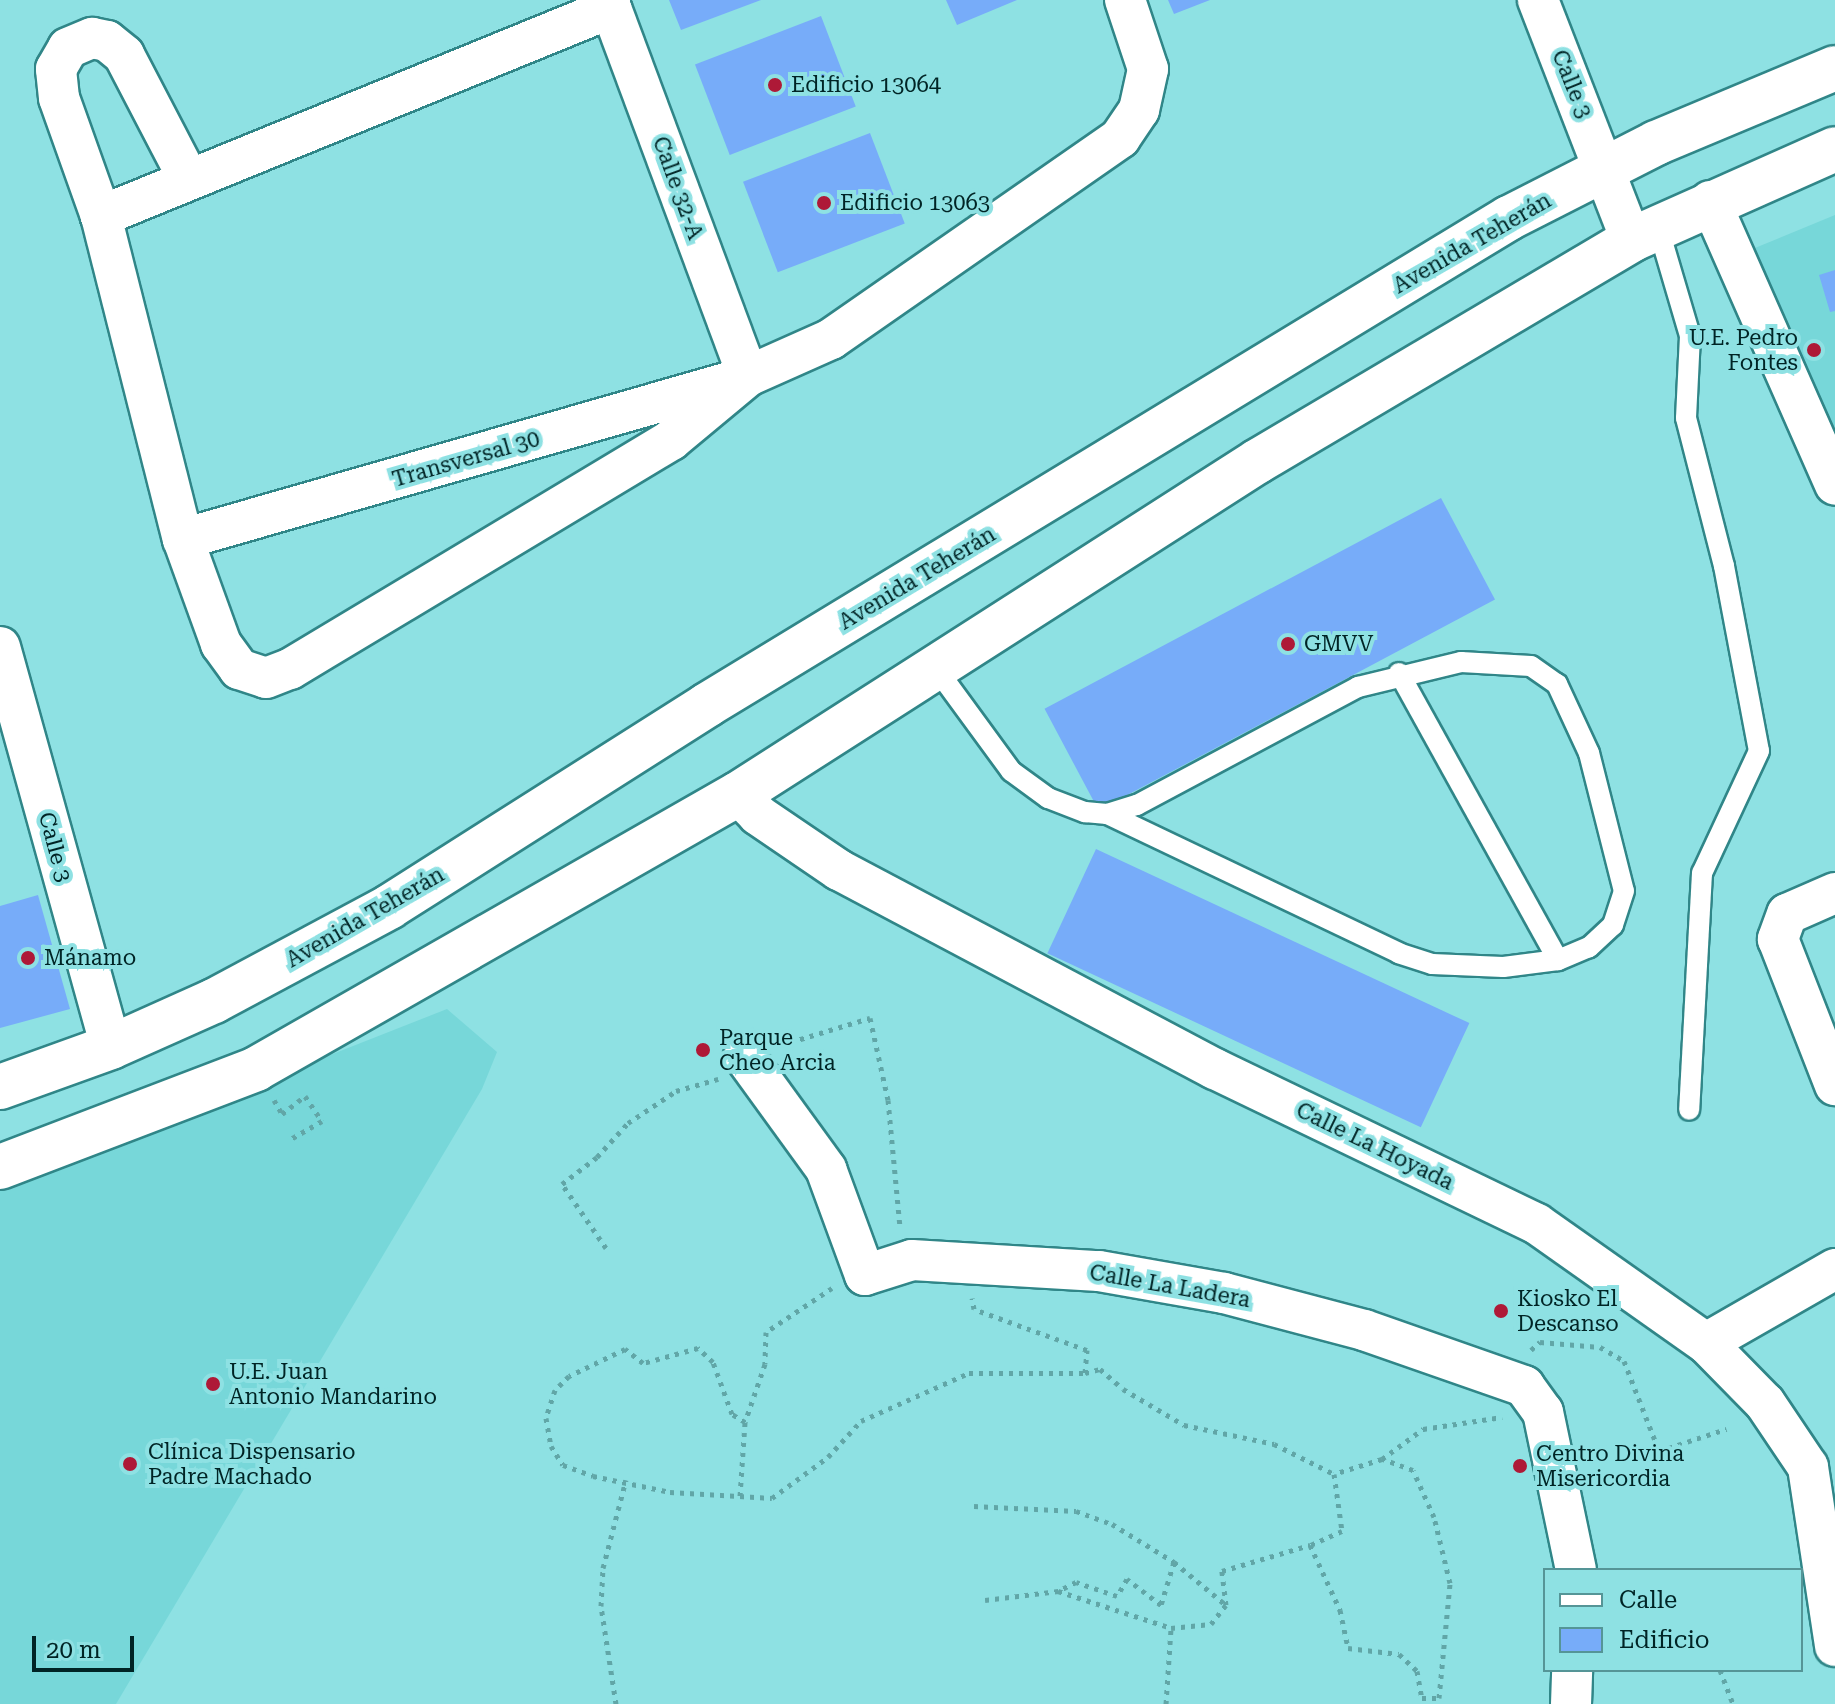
<!DOCTYPE html>
<html>
<head>
<meta charset="utf-8">
<style>
  body { margin:0 }
  #map { position:relative; width:1835px; height:1704px; overflow:hidden; background:#8ee1e3; font-family:"Roboto Serif",serif }
  div>[style] { position:absolute }
  [style*='--x'] { left:calc(var(--x)*1px); top:calc(var(--y)*1px); width:calc(var(--w)*1px); rotate:calc(var(--a)*1deg) }
  .built>* { inset:0; background:#77d7d9 }
  .building>* { inset:0; background:#77acf9; transform-origin:0 0 }
  .path>* { height:5px; margin-top:-2.5px; transform-origin:0; background:repeating-linear-gradient(90deg,#61a6a7 0 4px,transparent 0 10px) }
  .roads { filter:drop-shadow(2px 0 #308688) drop-shadow(-2px 0 #308688) drop-shadow(0 2px #308688) drop-shadow(0 -2px #308688) }
  .service>* { height:20px; margin:-10px; padding:0 10px; transform-origin:10px; border-radius:10px; background:#fff }
  .minor>* { height:40px; margin:-20px; padding:0 20px; transform-origin:20px; border-radius:20px; background:#fff }
  .secondary>* { height:44px; margin:-22px; padding:0 22px; transform-origin:22px; border-radius:22px; background:#fff }
  .dots>* { width:22px; height:22px; translate:-50% -50%; box-sizing:border-box; border:4px solid #8ee1e3; border-radius:50% }
  span { translate:-50% -50%; white-space:nowrap; text-align:center; line-height:1.15; -webkit-text-stroke:8px #8ee1e3; paint-order:stroke }
  .street-label { font-size:22px; color:#002425 }
  .poi-label { font-size:22px; color:#002425 }
  .left { translate:0 -50%; text-align:left }
  .right { translate:-100% -50%; text-align:right }
  .legend { position:absolute; left:1543px; top:1568px; width:260px; height:104px; box-sizing:border-box; background:#8ee1e3; border:2px solid #559597; margin:0; padding:10px 14px; list-style:none; font-size:24px; color:#002425 }
  .legend li { display:flex; align-items:center; gap:16px; height:40px }
  .legend b { width:40px; border:2px solid #559597 }
  .scale { position:absolute; left:32px; top:1636px; width:102px; height:36px; box-sizing:border-box; border:4px solid #002425; border-top:0; padding-left:10px; font-size:24px; line-height:28px; white-space:nowrap; color:#002425; -webkit-text-stroke:6px #8ee1e3; paint-order:stroke }
</style>
</head>
<body>
<div id="map">
  <div class="built">
    <div style="clip-path:polygon(1835px 215px,1835px 449px,1750px 250px)"></div>
    <div style="clip-path:polygon(447px 1009px,497px 1052px,482px 1089px,116px 1704px,0 1704px,0 1185px)"></div>
  </div>
  <div class="building">
    <div style="clip-path:polygon(669px 0,761px 0,681px 30px)"></div>
    <div style="clip-path:polygon(946px 0,1017px 0,957px 25px)"></div>
    <div style="clip-path:polygon(1168px 0,1210px 0,1174px 14px)"></div>
    <div style="left:821px;top:16px;width:97px;height:135px;rotate:69deg"></div>
    <div style="left:870px;top:133px;width:97px;height:136px;rotate:69deg"></div>
    <div style="clip-path:polygon(1835px 270px,1835px 311px,1830px 312px,1819px 275px)"></div>
    <div style="left:1441px;top:498px;width:115px;height:449px;rotate:62deg"></div>
    <div style="left:1096px;top:849px;width:412px;height:115px;rotate:25deg"></div>
    <div style="clip-path:polygon(38px 895px,70px 1009px,0 1028px,0 906px)"></div>
  </div>
  <div class="path">
    <div style="--x:781;--y:1045;--w:93;--a:-16.9"></div>
    <div style="--x:870;--y:1018;--w:84;--a:77.6"></div>
    <div style="--x:888;--y:1100;--w:129;--a:84.6"></div>
    <div style="--x:274;--y:1100;--w:16;--a:60"></div>
    <div style="--x:282;--y:1114;--w:29;--a:-38"></div>
    <div style="--x:305;--y:1096;--w:30;--a:56"></div>
    <div style="--x:322;--y:1121;--w:36;--a:150"></div>
    <div style="--x:606;--y:1248;--w:78;--a:-124.5"></div>
    <div style="--x:562;--y:1184;--w:44;--a:-37.6"></div>
    <div style="--x:597;--y:1157;--w:46;--a:-47.6"></div>
    <div style="--x:628;--y:1123;--w:58;--a:-33.7"></div>
    <div style="--x:676;--y:1091;--w:44;--a:-15.9"></div>
    <div style="--x:832;--y:1288;--w:79;--a:146.3"></div>
    <div style="--x:766;--y:1332;--w:32;--a:92"></div>
    <div style="--x:765;--y:1364;--w:61;--a:109"></div>
    <div style="--x:745;--y:1422;--w:15;--a:-148"></div>
    <div style="--x:732;--y:1414;--w:55;--a:-110.1"></div>
    <div style="--x:713;--y:1362;--w:21;--a:-137"></div>
    <div style="--x:698;--y:1348;--w:57;--a:164.7"></div>
    <div style="--x:643;--y:1363;--w:23;--a:-142"></div>
    <div style="--x:625;--y:1349;--w:62;--a:154.3"></div>
    <div style="--x:569;--y:1376;--w:20;--a:135"></div>
    <div style="--x:555;--y:1390;--w:29;--a:108"></div>
    <div style="--x:546;--y:1418;--w:28;--a:80"></div>
    <div style="--x:551;--y:1446;--w:22;--a:58"></div>
    <div style="--x:563;--y:1465;--w:32;--a:20"></div>
    <div style="--x:593;--y:1476;--w:79;--a:11.7"></div>
    <div style="--x:670;--y:1492;--w:102;--a:3.4"></div>
    <div style="--x:772;--y:1498;--w:69;--a:-36.2"></div>
    <div style="--x:828;--y:1457;--w:49;--a:-47.5"></div>
    <div style="--x:861;--y:1421;--w:118;--a:-24"></div>
    <div style="--x:969;--y:1373;--w:116;--a:0"></div>
    <div style="--x:1085;--y:1373;--w:23;--a:-85"></div>
    <div style="--x:1087;--y:1350;--w:120;--a:-160.1"></div>
    <div style="--x:974;--y:1309;--w:11;--a:-100"></div>
    <div style="--x:1531;--y:1350;--w:12;--a:-42"></div>
    <div style="--x:1540;--y:1342;--w:60;--a:4.8"></div>
    <div style="--x:1600;--y:1347;--w:28;--a:30"></div>
    <div style="--x:1624;--y:1361;--w:97;--a:68.7"></div>
    <div style="--x:1659;--y:1451;--w:71;--a:-18.2"></div>
    <div style="--x:1085;--y:1373;--w:16;--a:-15"></div>
    <div style="--x:1100;--y:1369;--w:30;--a:41"></div>
    <div style="--x:1123;--y:1389;--w:71;--a:30.5"></div>
    <div style="--x:1184;--y:1425;--w:92;--a:11.9"></div>
    <div style="--x:1274;--y:1444;--w:67;--a:26.6"></div>
    <div style="--x:1382;--y:1459;--w:50;--a:162.6"></div>
    <div style="--x:1334;--y:1474;--w:58;--a:82"></div>
    <div style="--x:1342;--y:1531;--w:35;--a:156"></div>
    <div style="--x:1310;--y:1545;--w:72;--a:65.2"></div>
    <div style="--x:1340;--y:1610;--w:39;--a:78"></div>
    <div style="--x:1348;--y:1648;--w:51;--a:6.7"></div>
    <div style="--x:1399;--y:1654;--w:25;--a:43"></div>
    <div style="--x:1417;--y:1671;--w:27;--a:80"></div>
    <div style="--x:1422;--y:1698;--w:17;--a:0"></div>
    <div style="--x:1439;--y:1698;--w:116;--a:-84.5"></div>
    <div style="--x:1450;--y:1583;--w:68;--a:-103.6"></div>
    <div style="--x:1434;--y:1517;--w:51;--a:-114.1"></div>
    <div style="--x:1413;--y:1470;--w:33;--a:-160"></div>
    <div style="--x:1382;--y:1459;--w:51;--a:-36.2"></div>
    <div style="--x:1423;--y:1429;--w:80;--a:-8.6"></div>
    <div style="--x:740;--y:1496;--w:74;--a:-86.1"></div>
    <div style="--x:974;--y:1506;--w:102;--a:2.8"></div>
    <div style="--x:1076;--y:1511;--w:38;--a:20"></div>
    <div style="--x:1112;--y:1524;--w:73;--a:31.5"></div>
    <div style="--x:1174;--y:1562;--w:45;--a:106.8"></div>
    <div style="--x:1161;--y:1605;--w:43;--a:-142.6"></div>
    <div style="--x:1127;--y:1579;--w:20;--a:120"></div>
    <div style="--x:1117;--y:1596;--w:43;--a:-161.1"></div>
    <div style="--x:1076;--y:1582;--w:20;--a:153"></div>
    <div style="--x:1174;--y:1562;--w:67;--a:39.6"></div>
    <div style="--x:985;--y:1600;--w:74;--a:-7"></div>
    <div style="--x:1058;--y:1591;--w:119;--a:18.1"></div>
    <div style="--x:1171;--y:1628;--w:40;--a:-5.7"></div>
    <div style="--x:1211;--y:1624;--w:24;--a:-52"></div>
    <div style="--x:1226;--y:1605;--w:34;--a:-97"></div>
    <div style="--x:1222;--y:1571;--w:92;--a:-16.5"></div>
    <div style="--x:1720;--y:1670;--w:36;--a:69"></div>
    <div style="--x:616;--y:1704;--w:99;--a:-98.7"></div>
    <div style="--x:601;--y:1606;--w:38;--a:-87"></div>
    <div style="--x:603;--y:1568;--w:91;--a:-75.4"></div>
    <div style="--x:1166;--y:1704;--w:76;--a:-86.2"></div>
  </div>
  <div class="roads">
    <div class="service">
      <div style="--x:1658;--y:227;--w:114;--a:73.6"></div>
      <div style="--x:1690;--y:336;--w:82;--a:92.8"></div>
      <div style="--x:1686;--y:418;--w:153;--a:75.6"></div>
      <div style="--x:1724;--y:566;--w:188;--a:79.3"></div>
      <div style="--x:1759;--y:751;--w:135;--a:115"></div>
      <div style="--x:1702;--y:873;--w:237;--a:93.1"></div>
      <div style="--x:935;--y:667;--w:129;--a:53.8"></div>
      <div style="--x:1011;--y:771;--w:46;--a:36.1"></div>
      <div style="--x:1048;--y:798;--w:40;--a:21"></div>
      <div style="--x:1085;--y:812;--w:22;--a:5"></div>
      <div style="--x:1107;--y:814;--w:31;--a:-17"></div>
      <div style="--x:1137;--y:805;--w:251;--a:-28.1"></div>
      <div style="--x:1358;--y:687;--w:106;--a:-13.6"></div>
      <div style="--x:1461;--y:662;--w:70;--a:3.3"></div>
      <div style="--x:1531;--y:666;--w:32;--a:35"></div>
      <div style="--x:1557;--y:684;--w:76;--a:65.1"></div>
      <div style="--x:1589;--y:753;--w:142;--a:75.8"></div>
      <div style="--x:1624;--y:891;--w:36;--a:108"></div>
      <div style="--x:1613;--y:925;--w:33;--a:137"></div>
      <div style="--x:1589;--y:947;--w:34;--a:157"></div>
      <div style="--x:1558;--y:960;--w:55;--a:172.7"></div>
      <div style="--x:1503;--y:967;--w:71;--a:-177.6"></div>
      <div style="--x:1432;--y:964;--w:35;--a:-162"></div>
      <div style="--x:1399;--y:953;--w:323;--a:-154.5"></div>
      <div style="--x:1399;--y:673;--w:328;--a:61"></div>
    </div>
    <div class="minor">
      <div style="--x:608;--y:0;--w:401;--a:69.6"></div>
      <div style="--x:1538;--y:0;--w:257;--a:68.8"></div>
      <div style="--x:611;--y:8;--w:551;--a:157.81"></div>
      <div style="--x:101;--y:216;--w:333;--a:75.8"></div>
      <div style="--x:183;--y:539;--w:112;--a:70.1"></div>
      <div style="--x:221;--y:644;--w:31;--a:54"></div>
      <div style="--x:239;--y:669;--w:28;--a:18"></div>
      <div style="--x:266;--y:678;--w:26;--a:-21"></div>
      <div style="--x:290;--y:669;--w:445;--a:-31"></div>
      <div style="--x:671;--y:440;--w:100;--a:-39.7"></div>
      <div style="--x:748;--y:376;--w:91;--a:-24"></div>
      <div style="--x:831;--y:339;--w:352;--a:-34.8"></div>
      <div style="--x:1120;--y:138;--w:34;--a:-56"></div>
      <div style="--x:1139;--y:110;--w:42;--a:-77.6"></div>
      <div style="--x:1148;--y:69;--w:73;--a:-108.4"></div>
      <div style="--x:1710;--y:201;--w:310;--a:66.2"></div>
      <div style="--x:101;--y:216;--w:125;--a:-109.6"></div>
      <div style="--x:59;--y:98;--w:29;--a:-96"></div>
      <div style="--x:56;--y:69;--w:24;--a:-60"></div>
      <div style="--x:68;--y:48;--w:26;--a:-23"></div>
      <div style="--x:92;--y:38;--w:15;--a:11"></div>
      <div style="--x:107;--y:41;--w:22;--a:39"></div>
      <div style="--x:124;--y:55;--w:139;--a:62.5"></div>
      <div style="--x:183;--y:539;--w:568;--a:-16.04"></div>
      <div style="--x:0;--y:647;--w:415;--a:74.5"></div>
      <div style="--x:738;--y:794;--w:29;--a:46"></div>
      <div style="--x:758;--y:815;--w:98;--a:34.2"></div>
      <div style="--x:839;--y:870;--w:425;--a:27.9"></div>
      <div style="--x:1215;--y:1069;--w:357;--a:25.7"></div>
      <div style="--x:1537;--y:1224;--w:207;--a:35.2"></div>
      <div style="--x:1706;--y:1343;--w:84;--a:45.5"></div>
      <div style="--x:1765;--y:1403;--w:77;--a:56.1"></div>
      <div style="--x:1808;--y:1467;--w:181;--a:81.4"></div>
      <div style="--x:1835;--y:893;--w:52;--a:156.4"></div>
      <div style="--x:1787;--y:914;--w:27;--a:110"></div>
      <div style="--x:1778;--y:939;--w:157;--a:68.7"></div>
      <div style="--x:744;--y:1056;--w:140;--a:54"></div>
      <div style="--x:826;--y:1169;--w:113;--a:69.8"></div>
      <div style="--x:865;--y:1275;--w:49;--a:-17.7"></div>
      <div style="--x:912;--y:1260;--w:187;--a:3.4"></div>
      <div style="--x:1099;--y:1271;--w:127;--a:10"></div>
      <div style="--x:1224;--y:1293;--w:145;--a:14.8"></div>
      <div style="--x:1364;--y:1330;--w:170;--a:19.3"></div>
      <div style="--x:1524;--y:1386;--w:32;--a:54"></div>
      <div style="--x:1543;--y:1412;--w:161;--a:78.2"></div>
      <div style="--x:1706;--y:1343;--w:149;--a:-29.8"></div>
      <div style="--x:1571;--y:1704;--w:34;--a:-88"></div>
    </div>
    <div class="secondary">
      <div style="--x:0;--y:1087;--w:118;--a:-19.8"></div>
      <div style="--x:111;--y:1047;--w:113;--a:-24.1"></div>
      <div style="--x:214;--y:1001;--w:199;--a:-28.2"></div>
      <div style="--x:389;--y:907;--w:377;--a:-32.4"></div>
      <div style="--x:707;--y:705;--w:938;--a:-31.27"></div>
      <div style="--x:1509;--y:218;--w:165;--a:-27"></div>
      <div style="--x:1656;--y:143;--w:194;--a:-22.7"></div>
      <div style="--x:0;--y:1167;--w:274;--a:-20.9"></div>
      <div style="--x:256;--y:1069;--w:555;--a:-29.71"></div>
      <div style="--x:738;--y:794;--w:617;--a:-32.63"></div>
      <div style="--x:1258;--y:461;--w:434;--a:-30.6"></div>
      <div style="--x:1631;--y:240;--w:223;--a:-24"></div>
    </div>
  </div>
  <div class="dots">
    <div style="left:775px;top:85px;background:#ae1937"></div>
    <div style="left:824px;top:203px;background:#ae1937"></div>
    <div style="left:1814px;top:350px;background:#ae1937"></div>
    <div style="left:1288px;top:644px;background:#ae1937"></div>
    <div style="left:28px;top:958px;background:#ae1937"></div>
    <div style="left:703px;top:1050px;background:#ae1937"></div>
    <div style="left:1501px;top:1311px;background:#ae1937"></div>
    <div style="left:213px;top:1384px;background:#ae1937"></div>
    <div style="left:130px;top:1464px;background:#ae1937"></div>
    <div style="left:1520px;top:1466px;background:#ae1937"></div>
  </div>
  <div class="street-label">
    <span style="left:1572px;top:84px;rotate:68deg">Calle 3</span>
    <span style="left:678px;top:188px;rotate:70deg">Calle 32-A</span>
    <span style="left:1472px;top:243px;rotate:-30deg">Avenida Teherán</span>
    <span style="left:466px;top:459px;rotate:-16deg">Transversal 30</span>
    <span style="left:917px;top:578px;rotate:-31deg">Avenida Teherán</span>
    <span style="left:55px;top:847px;rotate:75deg">Calle 3</span>
    <span style="left:365px;top:917px;rotate:-30deg">Avenida Teherán</span>
    <span style="left:1375px;top:1146px;rotate:26deg">Calle La Hoyada</span>
    <span style="left:1170px;top:1286px;rotate:10deg">Calle La Ladera</span>
  </div>
  <div class="poi-label">
    <span class="left" style="left:791px;top:85px">Edificio 13064</span>
    <span class="left" style="left:840px;top:203px">Edificio 13063</span>
    <span class="right" style="left:1798px;top:350px">U.E. Pedro<br>Fontes</span>
    <span class="left" style="left:1304px;top:644px">GMVV</span>
    <span class="left" style="left:44px;top:958px">Mánamo</span>
    <span class="left" style="left:719px;top:1050px">Parque<br>Cheo Arcia</span>
    <span class="left" style="left:1517px;top:1311px">Kiosko El<br>Descanso</span>
    <span class="left" style="left:229px;top:1384px">U.E. Juan<br>Antonio Mandarino</span>
    <span class="left" style="left:148px;top:1464px">Clínica Dispensario<br>Padre Machado</span>
    <span class="left" style="left:1536px;top:1466px">Centro Divina<br>Misericordia</span>
  </div>
  <ul class="legend">
  <li><b style="height:10px;background:#fff"></b>Calle</li>
  <li><b style="height:22px;background:#77acf9"></b>Edificio</li>
  </ul>
  <div class="scale">20 m</div>
</div>
</body>
</html>
